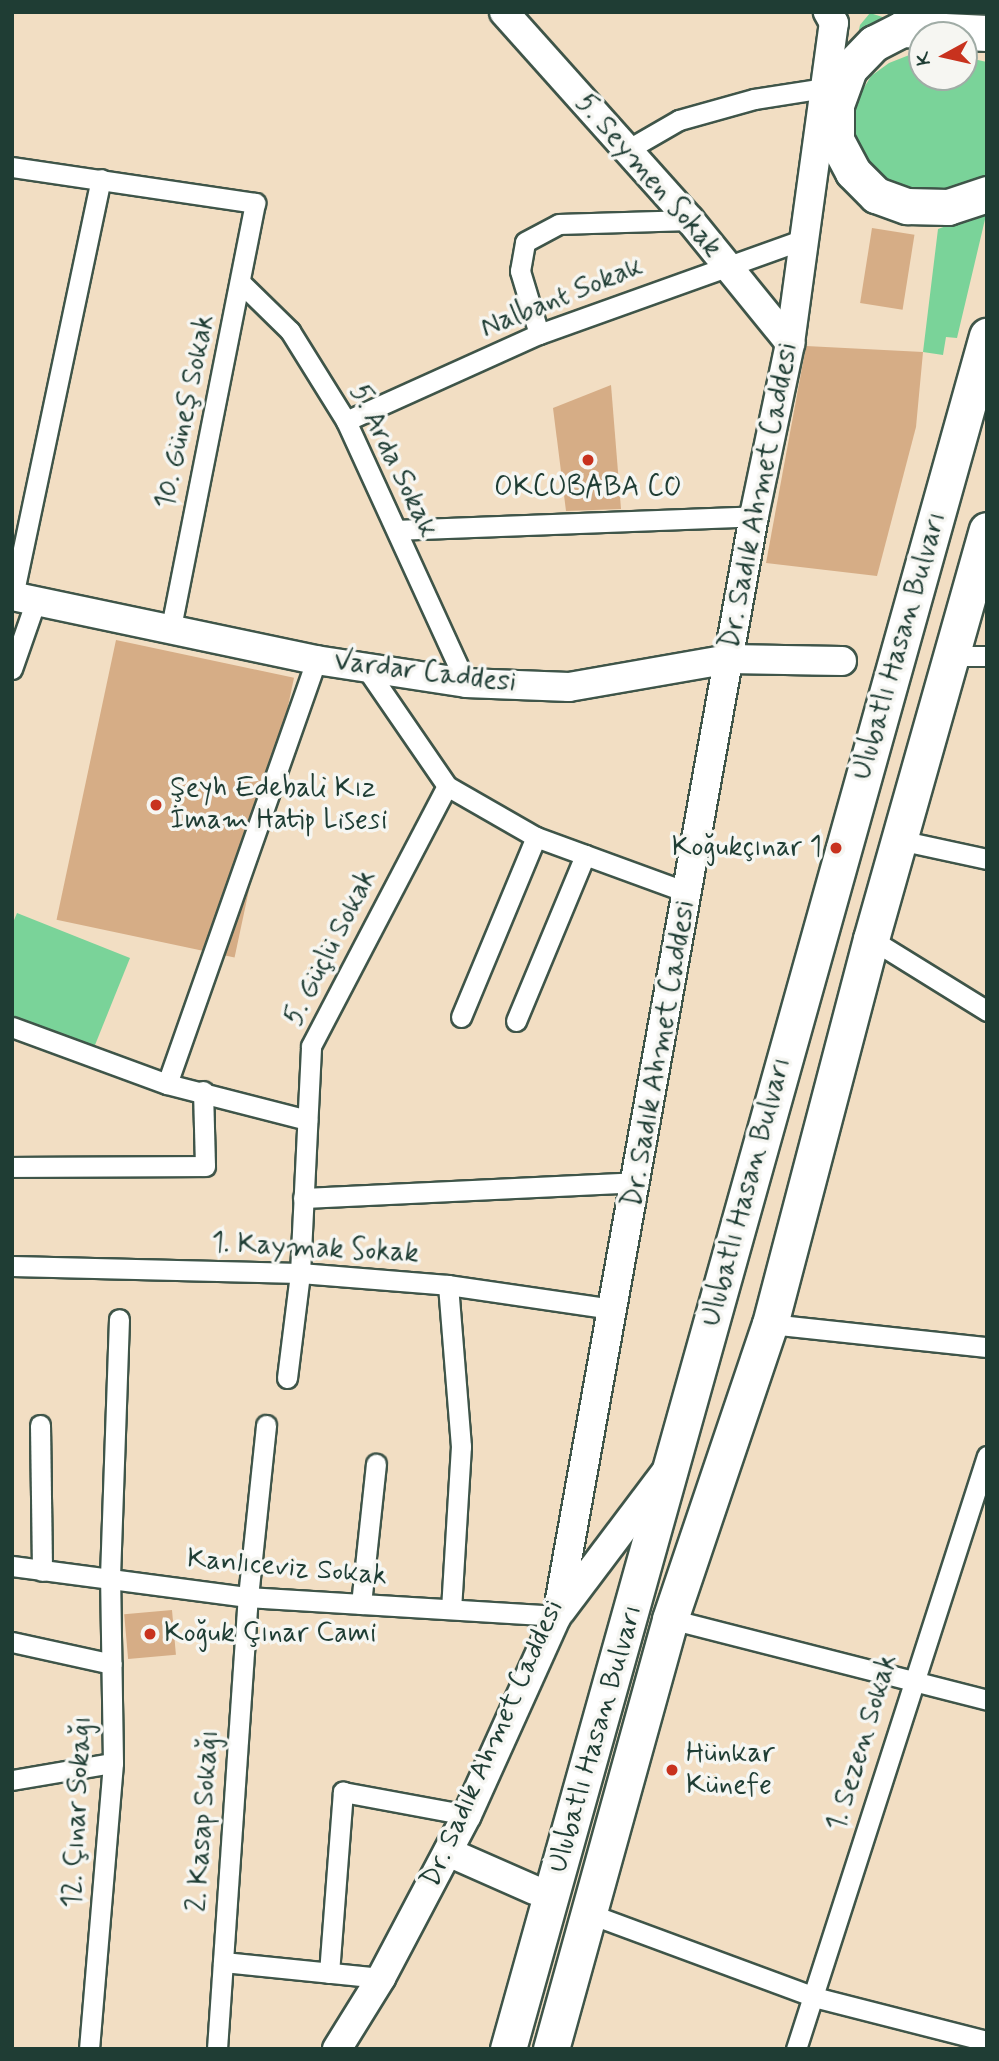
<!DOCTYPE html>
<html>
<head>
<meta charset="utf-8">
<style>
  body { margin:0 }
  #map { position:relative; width:999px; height:2061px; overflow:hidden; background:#f2dec3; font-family:Mynerve,sans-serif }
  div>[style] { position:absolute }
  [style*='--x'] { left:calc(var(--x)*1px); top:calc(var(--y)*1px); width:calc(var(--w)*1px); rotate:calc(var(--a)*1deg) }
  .green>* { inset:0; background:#7ad399 }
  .building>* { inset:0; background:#d6ad86; transform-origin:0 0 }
  .roads { filter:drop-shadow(2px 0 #3f5549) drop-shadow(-2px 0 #3f5549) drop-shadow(0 2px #3f5549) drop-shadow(0 -2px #3f5549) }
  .street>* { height:19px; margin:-9.5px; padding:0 9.5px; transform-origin:9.5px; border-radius:9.5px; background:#fff }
  .secondary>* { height:28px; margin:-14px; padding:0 14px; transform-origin:14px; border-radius:14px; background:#fff }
  .highway>* { height:35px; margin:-17.5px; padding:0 17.5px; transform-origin:17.5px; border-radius:17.5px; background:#fff }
  .dots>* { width:19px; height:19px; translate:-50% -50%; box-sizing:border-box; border:4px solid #f6f6f2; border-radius:50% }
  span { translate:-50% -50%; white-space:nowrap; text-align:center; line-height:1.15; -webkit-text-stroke:7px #f6f6f2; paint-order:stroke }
  .street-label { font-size:28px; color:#1f3d34 }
  .poi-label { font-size:28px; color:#1f3d34 }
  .left { translate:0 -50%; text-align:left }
  .right { translate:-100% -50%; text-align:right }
  .frame { position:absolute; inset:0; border:14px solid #1f3d34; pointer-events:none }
  .north { position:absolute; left:908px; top:21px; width:70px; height:70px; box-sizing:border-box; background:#f6f6f2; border:2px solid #a0aca6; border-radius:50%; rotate:262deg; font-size:19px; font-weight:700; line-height:28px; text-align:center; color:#1f3d34 }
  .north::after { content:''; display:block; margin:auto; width:24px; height:32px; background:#c8321e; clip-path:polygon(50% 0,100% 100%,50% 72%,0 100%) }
</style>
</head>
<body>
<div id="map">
  <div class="green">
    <div style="clip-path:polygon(870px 13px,895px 21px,857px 39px,860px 25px)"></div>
    <div style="clip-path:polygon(922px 50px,922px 77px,964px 77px,964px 57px,987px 62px,987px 180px,936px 200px,871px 176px,852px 137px,851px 109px,871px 76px,889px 63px)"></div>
    <div style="clip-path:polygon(987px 211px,957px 338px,946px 337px,943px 355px,923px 352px,938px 229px)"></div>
    <div style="clip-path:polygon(17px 913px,130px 958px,93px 1050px,12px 1018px,12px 925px)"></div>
  </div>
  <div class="building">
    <div style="left:872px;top:228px;width:43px;height:76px;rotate:9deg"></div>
    <div style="clip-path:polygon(806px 346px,923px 352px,916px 427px,877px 576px,766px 563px)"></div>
    <div style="clip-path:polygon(611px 385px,621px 509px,566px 511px,553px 408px)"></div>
    <div style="left:116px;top:640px;width:182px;height:286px;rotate:12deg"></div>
    <div style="left:172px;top:1610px;width:45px;height:48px;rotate:85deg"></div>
  </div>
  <div class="roads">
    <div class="street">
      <div style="--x:627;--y:150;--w:60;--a:-30"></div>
      <div style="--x:679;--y:120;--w:78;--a:-15.6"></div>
      <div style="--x:754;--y:99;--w:72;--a:-8.8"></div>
      <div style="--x:12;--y:167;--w:246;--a:8.4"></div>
      <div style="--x:255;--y:203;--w:436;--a:101.2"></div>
      <div style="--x:241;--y:283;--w:69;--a:44.4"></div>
      <div style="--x:290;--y:331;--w:106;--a:58.1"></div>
      <div style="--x:346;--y:421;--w:288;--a:65.4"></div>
      <div style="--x:539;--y:334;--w:66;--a:-106.8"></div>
      <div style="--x:520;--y:271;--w:29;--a:-80"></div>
      <div style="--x:525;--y:242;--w:38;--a:-28"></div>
      <div style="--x:559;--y:224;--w:131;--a:-1.7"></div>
      <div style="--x:346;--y:421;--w:212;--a:-24.3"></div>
      <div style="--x:539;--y:334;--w:282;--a:-19.7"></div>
      <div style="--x:397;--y:530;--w:357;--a:-2.2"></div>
      <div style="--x:13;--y:596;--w:426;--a:-78.1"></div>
      <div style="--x:951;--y:656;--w:36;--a:0"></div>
      <div style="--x:366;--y:668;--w:143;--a:55.5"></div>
      <div style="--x:447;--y:786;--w:103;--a:29.8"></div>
      <div style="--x:536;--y:837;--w:163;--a:20.1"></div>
      <div style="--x:12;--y:669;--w:73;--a:-70.8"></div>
      <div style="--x:899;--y:840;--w:90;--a:12.2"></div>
      <div style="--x:871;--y:939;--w:137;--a:31.8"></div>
      <div style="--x:461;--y:1017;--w:195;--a:-67.4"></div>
      <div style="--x:516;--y:1021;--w:180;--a:-67.4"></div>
      <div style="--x:12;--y:1027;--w:165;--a:20.2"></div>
      <div style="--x:167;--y:1084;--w:145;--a:14.4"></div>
      <div style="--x:167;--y:1084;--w:449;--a:-70.6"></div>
      <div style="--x:12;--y:1167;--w:193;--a:-0.3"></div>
      <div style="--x:205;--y:1166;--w:75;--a:-91.5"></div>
      <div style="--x:303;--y:1198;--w:334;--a:-2.7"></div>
      <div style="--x:12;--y:1266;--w:288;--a:1.4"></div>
      <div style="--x:300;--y:1273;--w:148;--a:4.6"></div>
      <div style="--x:448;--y:1285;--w:167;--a:8.3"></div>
      <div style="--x:448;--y:1285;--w:162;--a:85.4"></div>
      <div style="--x:461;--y:1446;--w:163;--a:93.5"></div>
      <div style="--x:770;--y:1324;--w:218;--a:6.1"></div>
      <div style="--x:287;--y:1378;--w:106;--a:-82.9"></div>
      <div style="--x:300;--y:1273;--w:227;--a:-87.2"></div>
      <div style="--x:311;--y:1046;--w:293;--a:-62.4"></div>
      <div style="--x:40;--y:1425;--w:146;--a:89.2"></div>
      <div style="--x:12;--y:1566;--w:238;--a:7.5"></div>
      <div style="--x:248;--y:1597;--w:310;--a:3.5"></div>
      <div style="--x:361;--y:1604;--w:141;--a:-83.9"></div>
      <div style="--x:670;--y:1619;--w:327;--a:14.3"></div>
      <div style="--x:12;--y:1642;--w:102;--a:12.4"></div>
      <div style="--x:12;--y:1780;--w:102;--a:-9.6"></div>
      <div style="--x:590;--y:1914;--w:239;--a:20.3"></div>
      <div style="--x:814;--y:1997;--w:179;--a:14.3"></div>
      <div style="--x:223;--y:1962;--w:159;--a:5.8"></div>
      <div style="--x:329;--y:1973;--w:182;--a:-85.6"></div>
      <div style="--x:343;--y:1792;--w:126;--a:10.5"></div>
      <div style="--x:89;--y:2049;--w:287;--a:-85.2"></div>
      <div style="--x:113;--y:1763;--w:186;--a:-90.9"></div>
      <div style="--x:110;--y:1577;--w:258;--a:-88"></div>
      <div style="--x:217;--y:2049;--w:453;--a:-86.1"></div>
      <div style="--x:248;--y:1597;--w:173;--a:-84"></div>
      <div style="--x:796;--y:2049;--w:623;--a:-72.15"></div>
    </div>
    <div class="secondary">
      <div style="--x:504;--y:12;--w:279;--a:48.2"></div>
      <div style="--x:690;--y:220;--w:159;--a:50.9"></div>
      <div style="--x:12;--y:596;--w:311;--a:11.9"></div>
      <div style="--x:316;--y:660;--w:152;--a:8.7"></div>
      <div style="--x:466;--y:683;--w:103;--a:2.2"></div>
      <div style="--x:569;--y:687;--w:162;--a:-9.9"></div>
      <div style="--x:729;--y:659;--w:113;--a:1"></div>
      <div style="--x:561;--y:1611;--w:173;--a:-53"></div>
      <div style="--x:448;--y:1852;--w:94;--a:23.8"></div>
      <div style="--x:337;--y:2049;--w:84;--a:-58.2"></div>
      <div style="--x:381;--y:1978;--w:184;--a:-62.2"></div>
      <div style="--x:467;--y:1815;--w:218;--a:-65.7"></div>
      <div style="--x:557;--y:1616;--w:1118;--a:-79.85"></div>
      <div style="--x:754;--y:516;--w:177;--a:-78.2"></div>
      <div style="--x:790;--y:343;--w:323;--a:-82.2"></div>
      <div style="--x:834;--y:23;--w:13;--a:-119"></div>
    </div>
    <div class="highway">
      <div style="--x:987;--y:33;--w:85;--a:-177.3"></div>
      <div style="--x:902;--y:29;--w:31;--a:153"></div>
      <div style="--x:874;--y:43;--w:36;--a:134"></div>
      <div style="--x:849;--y:69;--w:38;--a:110"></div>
      <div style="--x:836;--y:105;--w:35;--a:90"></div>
      <div style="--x:836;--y:140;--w:36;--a:62"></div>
      <div style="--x:853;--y:172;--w:33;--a:45"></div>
      <div style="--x:876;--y:195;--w:33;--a:20"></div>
      <div style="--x:907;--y:206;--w:41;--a:1.4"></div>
      <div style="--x:948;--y:207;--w:41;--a:-18.4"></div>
      <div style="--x:508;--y:2049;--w:1779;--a:-74.38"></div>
      <div style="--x:551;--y:2049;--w:446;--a:-74.5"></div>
      <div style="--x:670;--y:1619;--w:311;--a:-71.3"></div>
      <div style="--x:770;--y:1324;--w:398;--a:-75.3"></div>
      <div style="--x:871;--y:939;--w:425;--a:-74.2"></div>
    </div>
  </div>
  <div class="dots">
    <div style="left:588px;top:460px;background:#c8321e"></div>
    <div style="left:156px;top:805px;background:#c8321e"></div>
    <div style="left:836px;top:848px;background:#c8321e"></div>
    <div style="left:150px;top:1634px;background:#c8321e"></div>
    <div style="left:672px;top:1770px;background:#c8321e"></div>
  </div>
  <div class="street-label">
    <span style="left:648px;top:176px;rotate:49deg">5. Seymen Sokak</span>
    <span style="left:562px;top:298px;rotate:-22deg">Nalbant Sokak</span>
    <span style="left:186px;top:412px;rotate:-78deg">10. Güneş Sokak</span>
    <span style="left:393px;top:461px;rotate:64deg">5. Arda Sokak</span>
    <span style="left:760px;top:496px;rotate:-79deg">Dr. Sadık Ahmet Caddesi</span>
    <span style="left:900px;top:646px;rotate:-74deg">Ulubatlı Hasan Bulvarı</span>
    <span style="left:425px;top:673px;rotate:7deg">Vardar Caddesi</span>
    <span style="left:331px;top:948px;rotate:-63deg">5. Güçlü Sokak</span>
    <span style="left:660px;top:1054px;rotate:-80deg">Dr. Sadık Ahmet Caddesi</span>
    <span style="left:747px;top:1192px;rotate:-75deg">Ulubatlı Hasan Bulvarı</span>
    <span style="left:315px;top:1249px;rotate:3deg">1. Kaymak Sokak</span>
    <span style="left:287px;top:1568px;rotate:5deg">Kanlıceviz Sokak</span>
    <span style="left:596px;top:1739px;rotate:-74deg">Ulubatlı Hasan Bulvarı</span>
    <span style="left:863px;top:1743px;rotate:-73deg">1. Sezen Sokak</span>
    <span style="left:493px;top:1744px;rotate:-66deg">Dr. Sadık Ahmet Caddesi</span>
    <span style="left:78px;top:1812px;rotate:-87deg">12. Çınar Sokağı</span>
    <span style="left:204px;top:1821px;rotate:-86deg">2. Kasap Sokağı</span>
  </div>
  <div class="poi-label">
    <span style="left:588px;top:488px">OKCUBABA CO</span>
    <span class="left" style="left:170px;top:805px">Şeyh Edebali Kız<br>İmam Hatip Lisesi</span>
    <span class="right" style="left:822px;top:848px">Koğukçınar 1</span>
    <span class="left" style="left:164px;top:1634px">Koğuk Çınar Cami</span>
    <span class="left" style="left:686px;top:1770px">Hünkar<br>Künefe</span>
  </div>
  <div class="frame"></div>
  <div class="north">K</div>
</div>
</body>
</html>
